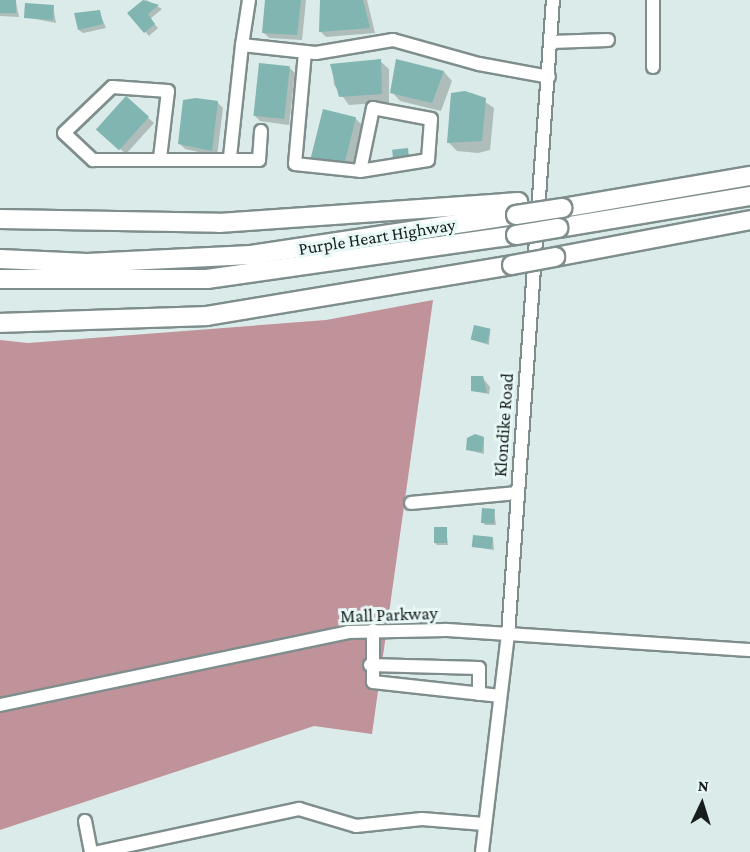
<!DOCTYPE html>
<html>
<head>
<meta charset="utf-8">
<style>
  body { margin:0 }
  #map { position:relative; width:750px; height:852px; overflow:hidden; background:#daebe9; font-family:"Crimson Pro",serif }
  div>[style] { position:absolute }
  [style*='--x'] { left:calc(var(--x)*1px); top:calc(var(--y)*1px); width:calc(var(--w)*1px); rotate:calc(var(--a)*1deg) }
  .forest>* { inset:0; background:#c0939b }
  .shadow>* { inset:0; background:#0003 }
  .building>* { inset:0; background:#81b5b1; transform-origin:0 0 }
  .roads { filter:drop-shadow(2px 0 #7f8e8c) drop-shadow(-2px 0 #7f8e8c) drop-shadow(0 2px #7f8e8c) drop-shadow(0 -2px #7f8e8c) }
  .minor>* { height:12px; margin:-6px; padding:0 6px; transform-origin:6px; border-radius:6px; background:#fff }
  .highway>* { height:18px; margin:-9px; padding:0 9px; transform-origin:9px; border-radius:9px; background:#fff }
  .bridges { filter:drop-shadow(2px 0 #7f8e8c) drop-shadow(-2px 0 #7f8e8c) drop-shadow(0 2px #7f8e8c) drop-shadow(0 -2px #7f8e8c) }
  .highway-bridge>* { height:18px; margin:-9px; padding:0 9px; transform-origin:9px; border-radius:9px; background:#fff }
  span { translate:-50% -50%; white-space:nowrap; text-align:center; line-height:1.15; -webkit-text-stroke:6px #e7f8f6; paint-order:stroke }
  .street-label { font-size:18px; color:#171d1c }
  .north { position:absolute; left:672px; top:774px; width:60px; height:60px; -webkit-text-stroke:4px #e7f8f6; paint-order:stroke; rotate:4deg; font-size:16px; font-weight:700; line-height:24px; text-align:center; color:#171d1c }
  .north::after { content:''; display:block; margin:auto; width:21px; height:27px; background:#171d1c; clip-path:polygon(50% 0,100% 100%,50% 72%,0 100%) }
</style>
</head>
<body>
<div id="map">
  <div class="forest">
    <div style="clip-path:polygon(433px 300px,372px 734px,314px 726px,0 830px,0 340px,28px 343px,326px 320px)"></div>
  </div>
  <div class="shadow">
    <div style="clip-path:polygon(146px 0,162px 9px,150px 19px,158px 28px,149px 36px,130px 14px)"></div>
    <div style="clip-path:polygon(267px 0,306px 0,302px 40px,269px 38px,264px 33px)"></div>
    <div style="clip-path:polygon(321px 0,367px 0,375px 33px,326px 37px,320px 31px)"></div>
    <div style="clip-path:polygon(0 1px,16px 2px,19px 17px,0 16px)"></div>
    <div style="clip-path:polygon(53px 6px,56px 23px,25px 17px)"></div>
    <div style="clip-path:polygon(99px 11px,106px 28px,83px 33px,79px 30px)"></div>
    <div style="clip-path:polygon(380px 61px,389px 69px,389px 102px,349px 105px,334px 85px,332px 65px)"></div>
    <div style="clip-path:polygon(290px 68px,295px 73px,289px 125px,260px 121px,255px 116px)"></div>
    <div style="clip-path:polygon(444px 72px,452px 81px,441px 111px,400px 101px,392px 92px)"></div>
    <div style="clip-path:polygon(472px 93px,494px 108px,490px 150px,478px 153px,457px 151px,448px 142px,452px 95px)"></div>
    <div style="clip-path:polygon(126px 98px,154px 123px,126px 154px,103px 134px)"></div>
    <div style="clip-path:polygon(217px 102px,223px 108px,217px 156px,185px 149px,179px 143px)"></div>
    <div style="clip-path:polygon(355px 118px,364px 127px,352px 174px,321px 166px,312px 158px)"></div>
    <div style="clip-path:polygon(490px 330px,489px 345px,473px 340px)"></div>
    <div style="clip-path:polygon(482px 377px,490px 387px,489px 394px,472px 391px)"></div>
    <div style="clip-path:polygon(484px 438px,484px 454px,468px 450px)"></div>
    <div style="clip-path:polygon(494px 510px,496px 525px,485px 525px,483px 522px)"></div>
    <div style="clip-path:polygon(446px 528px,448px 545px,437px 545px,435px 543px)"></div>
    <div style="clip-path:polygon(493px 538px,494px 550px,474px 547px)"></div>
  </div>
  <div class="building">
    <div style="left:0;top:0;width:16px;height:13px"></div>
    <div style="clip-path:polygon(143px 0,159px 5px,148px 14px,155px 24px,144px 33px,127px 13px)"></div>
    <div style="clip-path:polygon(265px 0,301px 0,297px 35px,262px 33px)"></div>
    <div style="clip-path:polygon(320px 0,363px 0,370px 28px,319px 32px)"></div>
    <div style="left:25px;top:3px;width:29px;height:15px;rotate:4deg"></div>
    <div style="clip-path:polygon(100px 10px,103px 24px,78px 30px,74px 13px)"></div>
    <div style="clip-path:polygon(381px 59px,382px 94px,339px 97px,330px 64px)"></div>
    <div style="clip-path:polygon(396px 59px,444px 71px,432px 103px,390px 93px)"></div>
    <div style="left:259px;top:63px;width:31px;height:53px;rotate:6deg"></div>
    <div style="clip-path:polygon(465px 91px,486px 98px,482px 141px,447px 143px,451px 93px)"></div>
    <div style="left:126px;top:96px;width:31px;height:45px;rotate:42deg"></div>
    <div style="clip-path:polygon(196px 98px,218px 101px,212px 151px,178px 144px,183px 100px)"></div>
    <div style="left:323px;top:109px;width:34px;height:50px;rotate:14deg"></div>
    <div style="left:408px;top:148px;width:10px;height:16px;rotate:84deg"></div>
    <div style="left:474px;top:325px;width:17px;height:15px;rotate:13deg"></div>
    <div style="clip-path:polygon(471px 376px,483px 376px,487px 393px,471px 391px)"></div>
    <div style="clip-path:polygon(475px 434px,484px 437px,482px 452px,466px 450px,467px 438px)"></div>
    <div style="left:482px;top:508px;width:13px;height:15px;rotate:4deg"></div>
    <div style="left:434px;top:527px;width:13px;height:16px"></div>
    <div style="left:473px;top:535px;width:20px;height:12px;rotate:6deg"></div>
  </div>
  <div class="roads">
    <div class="minor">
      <div style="--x:249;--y:0;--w:46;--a:98.8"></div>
      <div style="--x:242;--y:45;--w:74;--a:6.2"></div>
      <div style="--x:316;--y:53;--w:78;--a:-9.6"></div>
      <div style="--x:393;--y:40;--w:89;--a:15.6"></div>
      <div style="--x:479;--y:64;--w:71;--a:10.5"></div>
      <div style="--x:653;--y:0;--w:67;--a:90"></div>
      <div style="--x:551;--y:42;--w:57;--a:-2"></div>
      <div style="--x:305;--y:52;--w:112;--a:95.1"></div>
      <div style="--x:295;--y:164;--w:65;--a:6.1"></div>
      <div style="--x:360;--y:171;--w:69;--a:-9.2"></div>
      <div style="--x:428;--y:160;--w:41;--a:-85.8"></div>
      <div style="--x:431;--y:119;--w:59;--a:-169.3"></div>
      <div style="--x:373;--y:108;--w:64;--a:101.7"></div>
      <div style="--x:230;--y:157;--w:113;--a:-83.9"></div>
      <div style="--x:160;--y:158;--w:67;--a:-83.2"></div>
      <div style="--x:168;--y:91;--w:56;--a:-175.9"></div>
      <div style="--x:112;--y:87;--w:66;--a:136.2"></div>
      <div style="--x:64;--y:133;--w:40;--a:43"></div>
      <div style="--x:93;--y:160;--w:166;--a:0"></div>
      <div style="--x:259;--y:160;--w:29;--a:-86"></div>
      <div style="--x:411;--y:503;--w:106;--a:-5.4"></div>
      <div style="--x:373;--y:630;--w:52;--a:90"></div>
      <div style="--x:373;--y:682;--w:128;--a:6.3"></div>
      <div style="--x:370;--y:665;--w:109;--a:1.6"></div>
      <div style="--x:479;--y:668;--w:26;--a:90"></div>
      <div style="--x:0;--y:705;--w:356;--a:-11.8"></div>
      <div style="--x:348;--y:632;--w:98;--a:-1.2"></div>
      <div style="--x:446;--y:630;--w:305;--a:3.8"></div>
      <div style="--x:85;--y:821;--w:32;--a:79"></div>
      <div style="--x:98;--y:852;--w:206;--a:-12.1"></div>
      <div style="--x:299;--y:809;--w:59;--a:16.6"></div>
      <div style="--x:356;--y:826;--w:66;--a:-6.1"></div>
      <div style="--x:422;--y:819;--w:62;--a:4.6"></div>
      <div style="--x:482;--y:852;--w:219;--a:-83.2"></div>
      <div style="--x:508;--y:635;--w:637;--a:-85.95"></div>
    </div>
    <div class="highway">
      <div style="--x:562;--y:208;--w:191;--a:-9.7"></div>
      <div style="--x:0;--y:219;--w:219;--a:1"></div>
      <div style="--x:219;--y:223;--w:300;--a:-4"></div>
      <div style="--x:558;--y:228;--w:195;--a:-9.5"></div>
      <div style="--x:555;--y:257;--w:198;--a:-10.7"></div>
      <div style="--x:0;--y:259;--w:87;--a:2.6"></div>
      <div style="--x:87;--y:263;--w:164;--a:-2.8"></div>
      <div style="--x:251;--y:255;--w:268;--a:-8.6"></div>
      <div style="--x:0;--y:279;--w:207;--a:0"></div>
      <div style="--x:207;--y:279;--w:312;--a:-8.1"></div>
      <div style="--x:0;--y:323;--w:207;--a:-1.9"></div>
      <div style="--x:207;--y:316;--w:309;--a:-9.5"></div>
    </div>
  </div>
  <div class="bridges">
    <div class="highway-bridge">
      <div style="--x:516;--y:215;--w:47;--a:-8.7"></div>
      <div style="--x:516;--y:235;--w:43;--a:-9.5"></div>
      <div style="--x:512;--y:265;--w:44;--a:-10.5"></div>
    </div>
  </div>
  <div class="street-label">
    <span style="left:377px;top:237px;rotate:-9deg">Purple Heart Highway</span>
    <span style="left:504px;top:425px;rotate:-86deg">Klondike Road</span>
    <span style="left:389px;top:615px;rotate:-2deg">Mall Parkway</span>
  </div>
  <div class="north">N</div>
</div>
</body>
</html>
